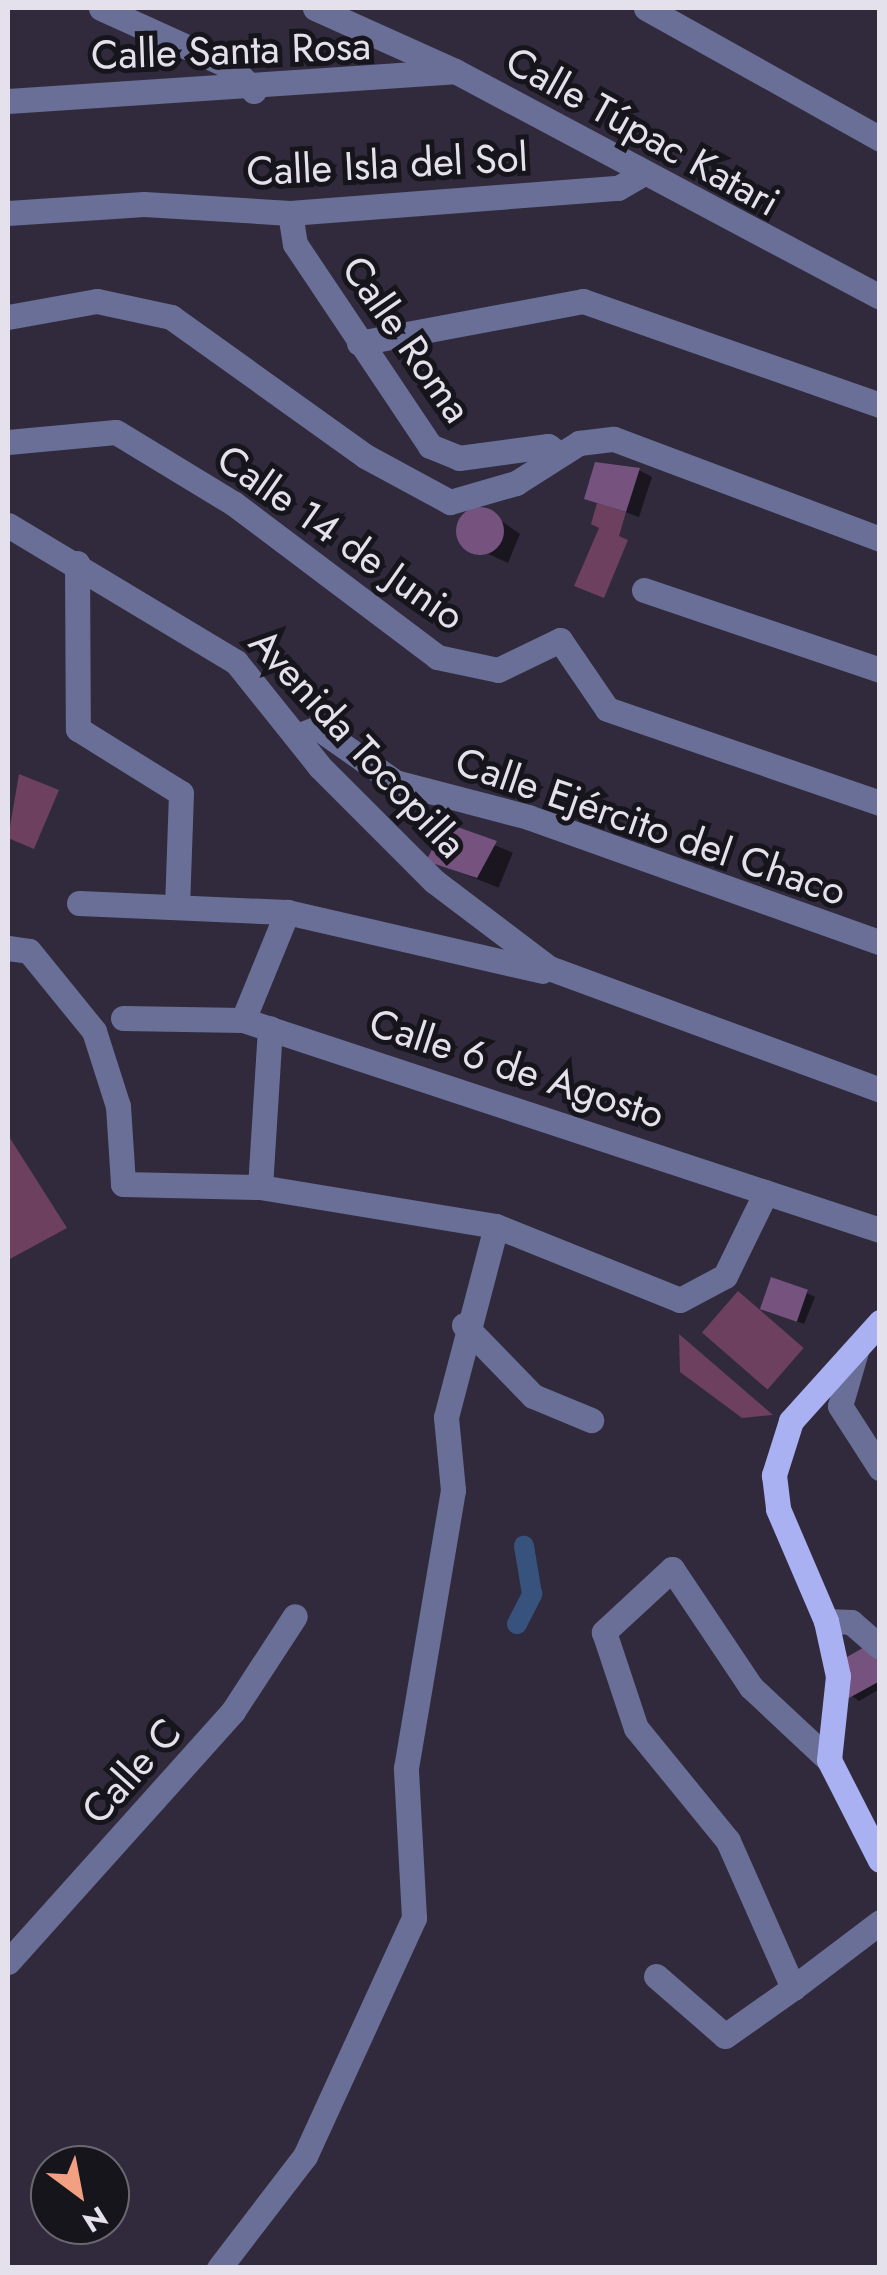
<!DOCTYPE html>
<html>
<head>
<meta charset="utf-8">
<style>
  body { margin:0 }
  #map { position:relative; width:887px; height:2275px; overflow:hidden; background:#302a3c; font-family:Jost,sans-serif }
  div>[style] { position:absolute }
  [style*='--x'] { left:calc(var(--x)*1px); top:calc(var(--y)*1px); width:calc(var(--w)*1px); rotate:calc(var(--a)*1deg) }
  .green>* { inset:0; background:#6c405e; transform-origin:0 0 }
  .shadow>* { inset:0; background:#0007; transform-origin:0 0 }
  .canal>* { height:20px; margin:-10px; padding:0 10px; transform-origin:10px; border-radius:10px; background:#37527c }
  .building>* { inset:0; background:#75537e; transform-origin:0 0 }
  .round { border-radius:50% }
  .minor>* { height:25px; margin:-12.5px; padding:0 12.5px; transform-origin:12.5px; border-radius:12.5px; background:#6a6f97 }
  .major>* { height:25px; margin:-12.5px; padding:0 12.5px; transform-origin:12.5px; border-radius:12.5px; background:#aab1f2 }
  span { translate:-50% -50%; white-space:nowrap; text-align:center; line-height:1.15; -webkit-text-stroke:10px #17151c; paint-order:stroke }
  .street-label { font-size:40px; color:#e4e1ec }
  .frame { position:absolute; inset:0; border:10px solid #e4e1ec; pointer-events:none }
  .north { position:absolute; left:30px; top:2145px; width:100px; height:100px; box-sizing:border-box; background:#17151c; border:2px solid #69676f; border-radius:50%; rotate:148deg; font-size:28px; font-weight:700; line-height:40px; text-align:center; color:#e4e1ec }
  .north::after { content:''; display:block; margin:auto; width:35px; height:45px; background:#f3a082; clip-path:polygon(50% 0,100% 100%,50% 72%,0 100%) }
</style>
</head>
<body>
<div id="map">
  <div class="green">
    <div style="clip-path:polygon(597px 503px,626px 512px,619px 536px,628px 540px,604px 598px,574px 586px,599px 528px,591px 524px)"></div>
    <div style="clip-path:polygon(19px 774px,59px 790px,34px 849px,8px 838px)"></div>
    <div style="clip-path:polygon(8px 1135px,67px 1228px,8px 1260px)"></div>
    <div style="left:738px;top:1291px;width:87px;height:55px;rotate:41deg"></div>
    <div style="clip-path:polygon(679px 1334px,773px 1415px,742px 1418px,680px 1372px)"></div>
  </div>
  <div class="shadow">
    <div style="clip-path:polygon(639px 470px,652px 477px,639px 517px,587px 498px)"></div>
    <div style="clip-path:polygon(477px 504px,520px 534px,508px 563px,462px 542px,459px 527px)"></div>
    <div style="left:447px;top:826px;width:71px;height:38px;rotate:22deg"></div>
    <div style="clip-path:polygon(807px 1293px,815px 1297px,804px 1324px,769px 1312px)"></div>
    <div style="clip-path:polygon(880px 1656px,880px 1689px,859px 1701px,852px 1696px)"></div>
  </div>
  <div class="canal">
    <div style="--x:517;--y:1624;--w:34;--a:-63"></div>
    <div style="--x:532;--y:1594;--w:49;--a:-99.5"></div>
  </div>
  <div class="building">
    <div style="clip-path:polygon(595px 462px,640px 468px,626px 512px,584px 499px)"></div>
    <div class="round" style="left:456px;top:507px;width:48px;height:48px"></div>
    <div style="clip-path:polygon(446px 823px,497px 841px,477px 878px,426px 861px)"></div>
    <div style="left:771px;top:1277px;width:39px;height:34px;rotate:19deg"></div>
    <div style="clip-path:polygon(868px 1645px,880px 1657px,880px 1681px,849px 1698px,847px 1657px)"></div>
  </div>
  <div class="minor">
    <div style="--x:101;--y:8;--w:145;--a:24.4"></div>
    <div style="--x:233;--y:68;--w:31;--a:48"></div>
    <div style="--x:315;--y:8;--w:154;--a:24.2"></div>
    <div style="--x:455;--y:71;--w:481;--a:28"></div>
    <div style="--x:646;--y:8;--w:268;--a:29.2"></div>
    <div style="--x:8;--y:101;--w:448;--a:-3.8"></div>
    <div style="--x:8;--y:213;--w:136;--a:-3.8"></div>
    <div style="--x:144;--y:204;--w:146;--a:3.5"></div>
    <div style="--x:290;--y:213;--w:329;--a:-4.4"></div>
    <div style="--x:618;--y:188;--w:28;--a:-30"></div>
    <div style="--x:290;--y:213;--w:31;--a:81"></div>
    <div style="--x:295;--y:244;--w:243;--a:56.2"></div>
    <div style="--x:430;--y:446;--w:31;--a:22"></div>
    <div style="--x:459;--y:458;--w:90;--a:-7.7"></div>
    <div style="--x:548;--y:446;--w:12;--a:35"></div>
    <div style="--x:8;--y:317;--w:90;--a:-10.2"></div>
    <div style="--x:97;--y:301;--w:76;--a:12.2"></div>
    <div style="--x:171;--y:317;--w:239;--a:35.6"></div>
    <div style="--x:365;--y:456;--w:97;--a:28.4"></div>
    <div style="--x:450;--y:502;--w:69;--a:-16.1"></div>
    <div style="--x:516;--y:483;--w:75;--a:-32.4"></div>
    <div style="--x:579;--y:443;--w:35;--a:-7"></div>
    <div style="--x:614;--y:439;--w:284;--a:20.6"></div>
    <div style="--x:359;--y:343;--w:228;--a:-10.6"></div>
    <div style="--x:583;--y:301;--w:315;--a:19.3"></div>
    <div style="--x:8;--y:442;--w:108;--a:-5.3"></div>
    <div style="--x:116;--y:432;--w:137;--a:31.3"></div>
    <div style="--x:233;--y:503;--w:256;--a:37"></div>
    <div style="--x:437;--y:657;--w:62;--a:12"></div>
    <div style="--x:498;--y:670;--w:69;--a:-25.8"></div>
    <div style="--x:560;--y:640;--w:83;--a:55.7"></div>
    <div style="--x:607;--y:709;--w:289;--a:19"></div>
    <div style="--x:8;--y:525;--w:266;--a:31"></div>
    <div style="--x:236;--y:662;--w:134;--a:51.3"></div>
    <div style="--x:320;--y:767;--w:161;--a:45"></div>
    <div style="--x:434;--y:881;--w:144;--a:37.1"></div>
    <div style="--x:549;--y:968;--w:353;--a:20.2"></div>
    <div style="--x:77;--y:563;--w:166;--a:89.7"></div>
    <div style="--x:78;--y:729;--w:121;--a:31.9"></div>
    <div style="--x:181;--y:793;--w:114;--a:92"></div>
    <div style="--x:644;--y:590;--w:249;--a:18.7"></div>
    <div style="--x:297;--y:736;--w:22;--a:-21"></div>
    <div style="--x:318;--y:728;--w:94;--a:35"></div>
    <div style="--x:395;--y:782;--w:138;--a:14.7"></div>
    <div style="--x:528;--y:817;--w:374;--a:19.6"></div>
    <div style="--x:79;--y:903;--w:208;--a:2.5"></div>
    <div style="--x:287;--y:912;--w:262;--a:13"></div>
    <div style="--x:8;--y:948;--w:21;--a:8"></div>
    <div style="--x:29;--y:951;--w:103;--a:50.9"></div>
    <div style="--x:94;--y:1031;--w:79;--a:72.3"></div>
    <div style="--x:118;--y:1106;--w:78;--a:86.3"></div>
    <div style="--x:123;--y:1184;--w:137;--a:1.3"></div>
    <div style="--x:260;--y:1187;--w:239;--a:9.4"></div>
    <div style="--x:496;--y:1226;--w:198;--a:21.9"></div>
    <div style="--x:680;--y:1300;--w:51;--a:-28.1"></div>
    <div style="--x:725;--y:1276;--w:93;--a:-64"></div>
    <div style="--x:123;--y:1018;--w:120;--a:1"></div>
    <div style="--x:243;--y:1020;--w:671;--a:18.25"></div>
    <div style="--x:243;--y:1020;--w:117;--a:-67.8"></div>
    <div style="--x:260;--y:1187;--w:159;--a:-86.4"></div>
    <div style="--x:464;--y:1325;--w:99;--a:45.8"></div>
    <div style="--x:533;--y:1396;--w:63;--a:22.5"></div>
    <div style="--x:856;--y:1351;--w:57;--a:106.2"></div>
    <div style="--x:840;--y:1406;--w:74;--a:57.2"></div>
    <div style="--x:826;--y:1621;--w:25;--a:2"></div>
    <div style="--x:851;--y:1622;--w:38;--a:41"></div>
    <div style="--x:829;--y:1760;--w:107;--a:-136.9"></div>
    <div style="--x:751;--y:1687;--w:142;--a:-123.8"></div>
    <div style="--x:672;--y:1569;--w:93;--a:137.2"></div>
    <div style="--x:604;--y:1632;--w:101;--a:71.6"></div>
    <div style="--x:636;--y:1728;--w:146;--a:50.8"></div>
    <div style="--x:728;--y:1841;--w:161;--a:66.1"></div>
    <div style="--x:793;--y:1988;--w:109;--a:-37.2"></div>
    <div style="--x:8;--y:1962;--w:337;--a:-48.1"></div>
    <div style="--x:233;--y:1711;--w:113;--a:-56.9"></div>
    <div style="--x:656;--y:1976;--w:91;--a:41"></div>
    <div style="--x:725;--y:2036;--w:83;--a:-35.2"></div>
    <div style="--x:219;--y:2268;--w:141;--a:-52.5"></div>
    <div style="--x:305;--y:2156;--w:262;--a:-65.4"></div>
    <div style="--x:414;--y:1918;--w:150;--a:-93.1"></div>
    <div style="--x:406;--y:1768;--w:282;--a:-80.4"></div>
    <div style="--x:453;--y:1490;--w:73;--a:-95.5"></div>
    <div style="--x:446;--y:1417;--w:197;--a:-75.3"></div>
  </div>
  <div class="major">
    <div style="--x:880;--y:1322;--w:133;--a:132"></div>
    <div style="--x:791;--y:1421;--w:57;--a:107.5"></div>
    <div style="--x:774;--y:1475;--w:34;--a:83"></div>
    <div style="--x:778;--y:1509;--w:122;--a:66.8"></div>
    <div style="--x:826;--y:1621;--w:56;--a:77.7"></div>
    <div style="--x:838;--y:1676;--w:84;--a:96.1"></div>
    <div style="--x:829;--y:1760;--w:112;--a:63"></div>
  </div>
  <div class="street-label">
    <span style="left:231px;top:50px;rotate:-2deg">Calle Santa Rosa</span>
    <span style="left:643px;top:131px;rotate:29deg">Calle Túpac Katari</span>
    <span style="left:387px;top:164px;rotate:-3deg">Calle Isla del Sol</span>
    <span style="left:407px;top:339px;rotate:55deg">Calle Roma</span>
    <span style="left:341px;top:537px;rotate:35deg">Calle 14 de Junio</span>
    <span style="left:358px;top:743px;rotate:47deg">Avenida Tocopilla</span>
    <span style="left:651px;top:826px;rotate:19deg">Calle Ejército del Chaco</span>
    <span style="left:517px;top:1068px;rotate:18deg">Calle 6 de Agosto</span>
    <span style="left:131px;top:1771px;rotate:-48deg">Calle C</span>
  </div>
  <div class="frame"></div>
  <div class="north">N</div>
</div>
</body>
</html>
